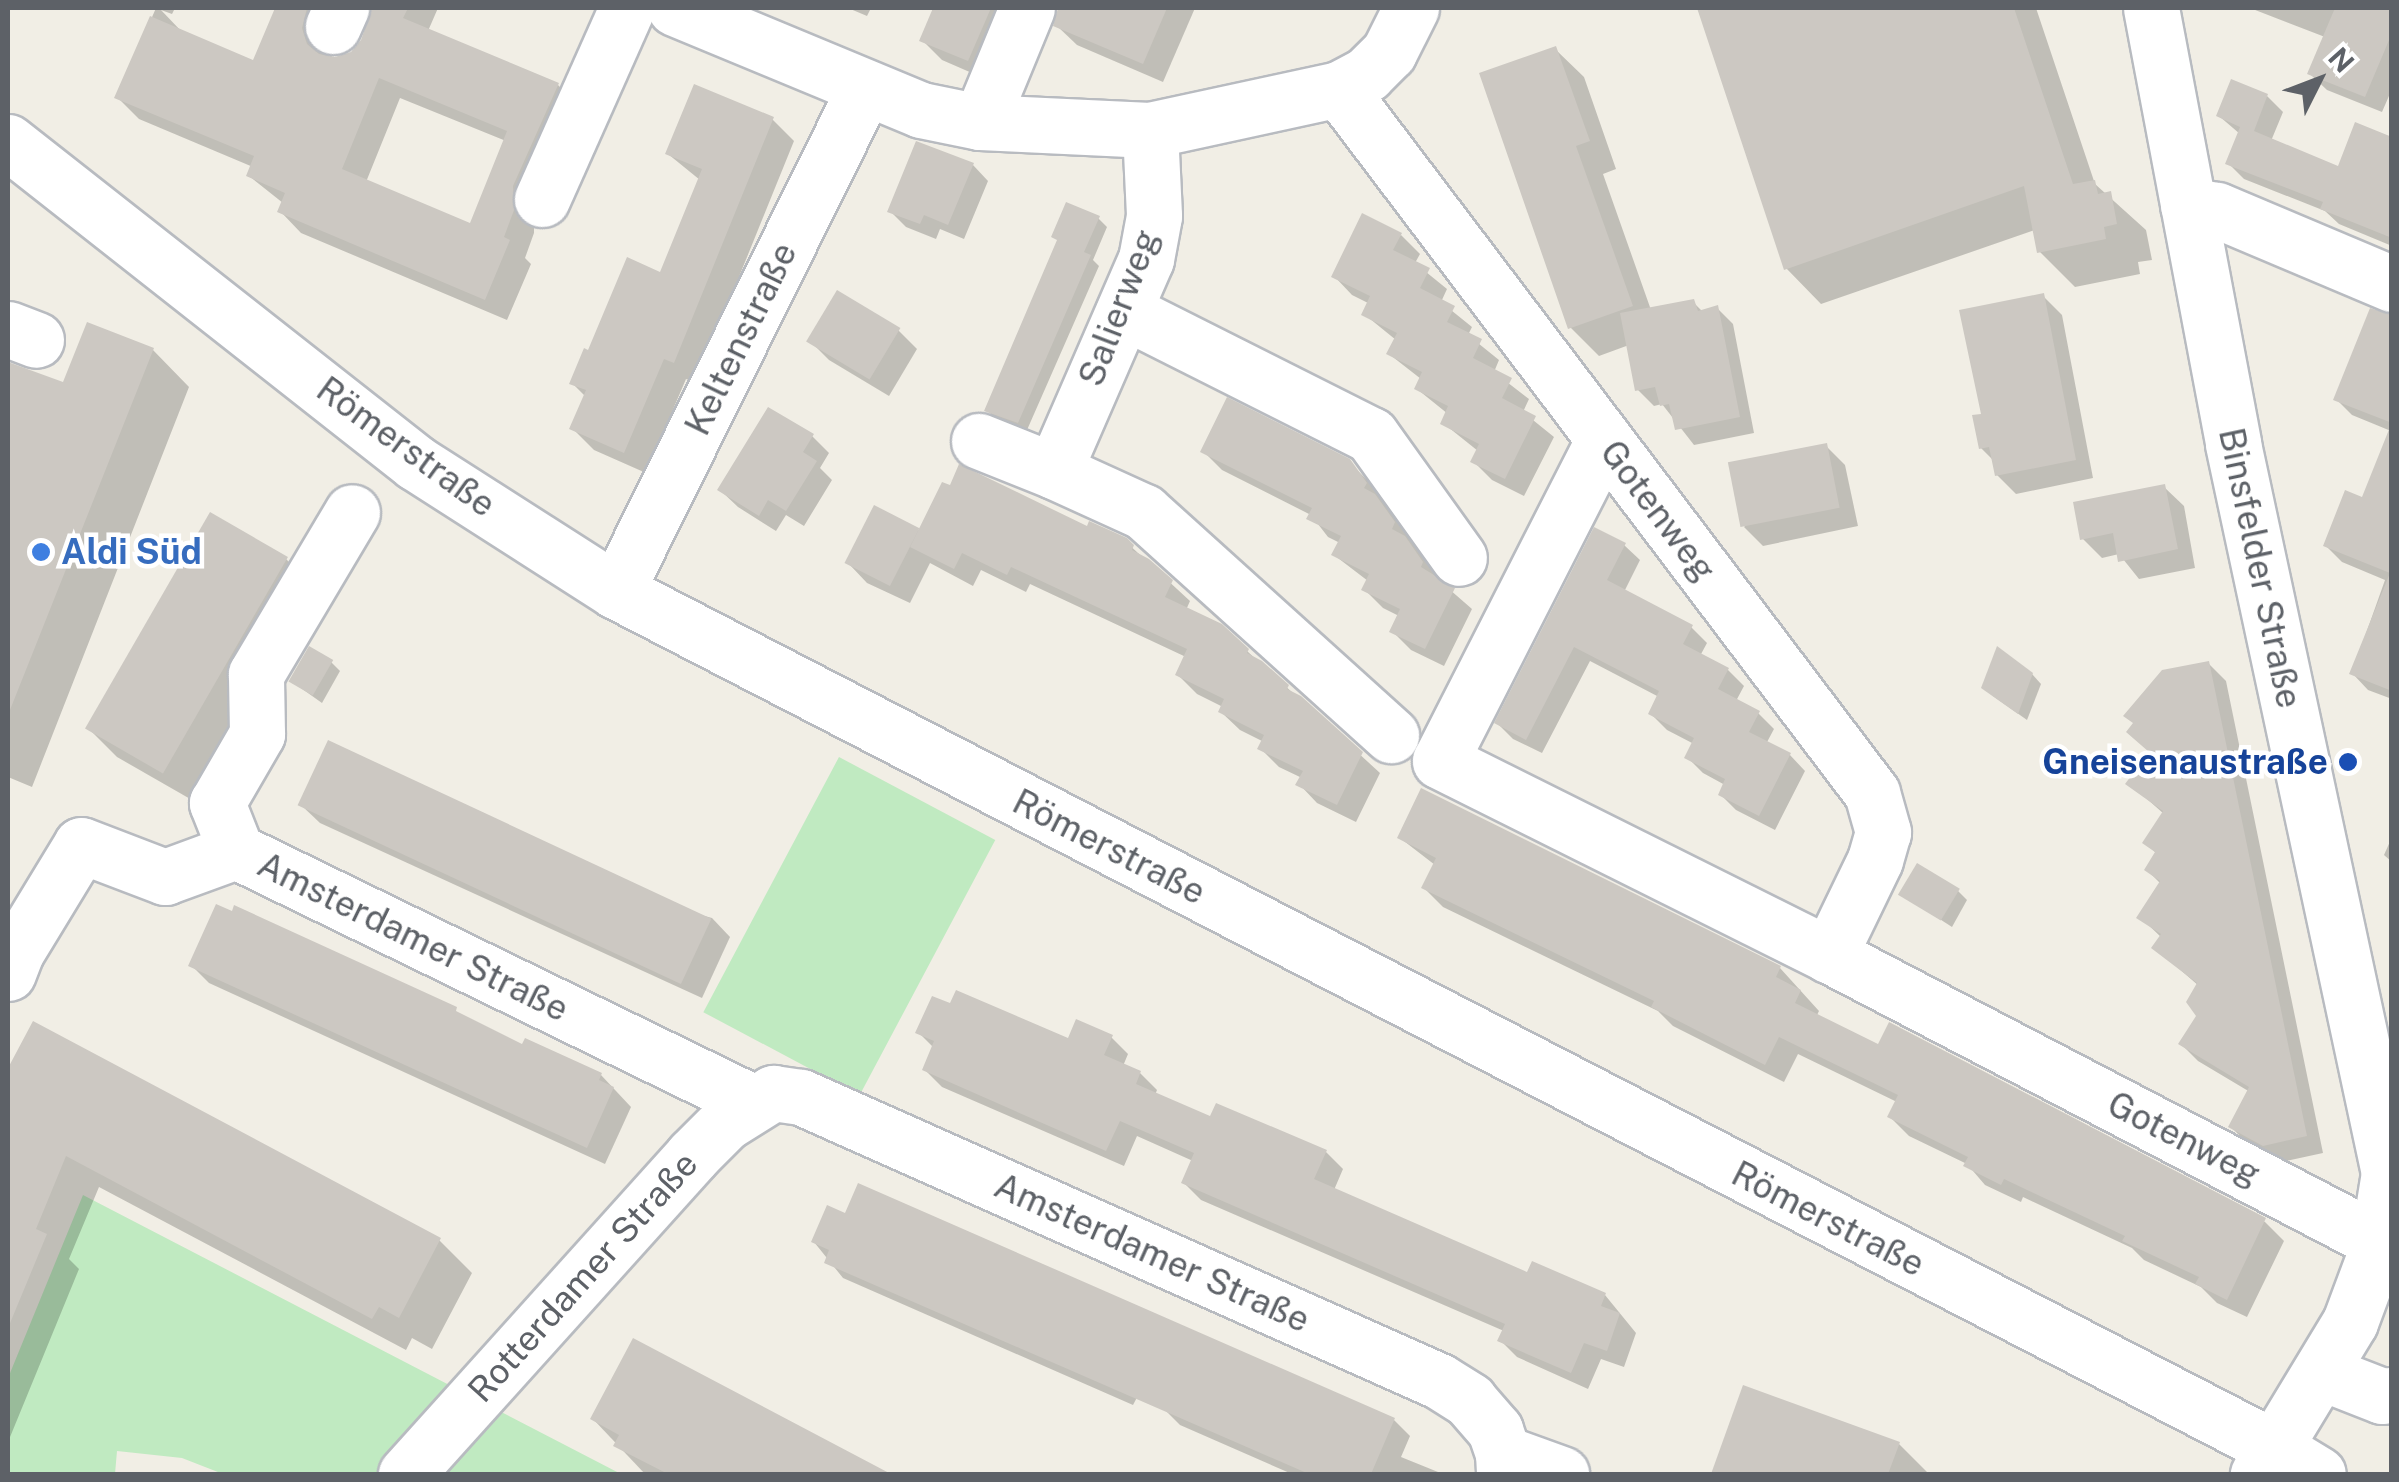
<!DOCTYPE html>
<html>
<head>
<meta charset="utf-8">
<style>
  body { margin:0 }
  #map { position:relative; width:2399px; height:1482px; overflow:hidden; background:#f1eee5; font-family:"Public Sans",sans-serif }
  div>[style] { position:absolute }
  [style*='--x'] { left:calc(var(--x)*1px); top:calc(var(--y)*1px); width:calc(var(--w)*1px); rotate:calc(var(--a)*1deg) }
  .green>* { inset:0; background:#c0eac1; transform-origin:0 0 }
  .shadow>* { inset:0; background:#0003 }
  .building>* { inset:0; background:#ccc8c2; transform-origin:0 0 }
  .roads { filter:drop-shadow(2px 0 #b8bbc0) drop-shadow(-2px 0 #b8bbc0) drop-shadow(0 2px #b8bbc0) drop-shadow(0 -2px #b8bbc0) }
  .minor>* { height:55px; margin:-27.5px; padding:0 27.5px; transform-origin:27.5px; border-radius:27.5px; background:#fff }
  .dots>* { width:28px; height:28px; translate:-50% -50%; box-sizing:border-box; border:5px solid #fff; border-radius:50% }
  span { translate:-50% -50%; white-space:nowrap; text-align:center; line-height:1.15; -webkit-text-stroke:9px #fff; paint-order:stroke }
  .street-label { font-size:35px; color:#5d6167 }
  .shop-label { font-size:35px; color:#366cbe; font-weight:700 }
  .left { translate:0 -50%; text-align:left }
  .transit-label { font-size:35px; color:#164399; font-weight:700 }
  .right { translate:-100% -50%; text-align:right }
  .frame { position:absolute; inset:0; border:10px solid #5d6167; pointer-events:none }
  .north { position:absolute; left:2269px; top:30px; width:100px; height:100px; -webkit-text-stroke:8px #fff; paint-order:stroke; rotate:48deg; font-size:28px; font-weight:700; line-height:40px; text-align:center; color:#5d6167 }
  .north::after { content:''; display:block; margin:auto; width:35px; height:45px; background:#5d6167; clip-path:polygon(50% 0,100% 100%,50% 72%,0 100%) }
</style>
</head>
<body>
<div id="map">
  <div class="green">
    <div style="left:839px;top:757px;width:177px;height:289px;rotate:28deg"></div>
    <div style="clip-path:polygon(83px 1195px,621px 1474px,223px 1474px,182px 1458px,117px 1451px,115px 1474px,8px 1474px,8px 1378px)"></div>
  </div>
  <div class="shadow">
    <div style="clip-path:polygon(evenodd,156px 8px,175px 8px,172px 14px,161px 10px,183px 33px,254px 63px,277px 8px,341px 8px,333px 17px,323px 53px,338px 59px,354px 53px,363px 41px,373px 8px,438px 8px,428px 31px,558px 85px,579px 107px,534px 209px,534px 233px,525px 258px,531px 264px,507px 320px,301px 233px,280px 211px,283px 203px,249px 176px,253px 167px,139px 119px,117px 97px,156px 8px,400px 98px,506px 141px,471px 226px,366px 182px,400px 98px)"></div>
    <div style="clip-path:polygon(848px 8px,871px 8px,867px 16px)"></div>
    <div style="clip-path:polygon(936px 8px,1024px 8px,988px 80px,942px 60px,922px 40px)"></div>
    <div style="clip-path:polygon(1059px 8px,1195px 8px,1163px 82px,1077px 45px,1056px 25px)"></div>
    <div style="clip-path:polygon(1699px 8px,2036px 8px,2095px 184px,2146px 230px,2152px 260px,2138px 262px,2140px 274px,2075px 287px,2040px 252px,2035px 230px,1821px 304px,1786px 268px)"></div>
    <div style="clip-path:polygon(2250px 8px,2392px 8px,2392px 89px,2382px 112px,2327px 90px,2310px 74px,2325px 37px)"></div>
    <div style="clip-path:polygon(1555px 49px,1584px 77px,1616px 169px,1603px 174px,1651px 310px,1693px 302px,1703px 312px,1717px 308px,1733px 324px,1754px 433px,1694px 445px,1662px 404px,1654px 406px,1638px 390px,1629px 345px,1599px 356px,1570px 327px)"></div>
    <div style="clip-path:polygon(2267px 96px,2283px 112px,2271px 141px,2339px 170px,2392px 139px,2392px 246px,2339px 224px,2325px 211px,2244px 179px,2228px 163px,2240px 134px,2219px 116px)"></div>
    <div style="clip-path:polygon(772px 119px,794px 141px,696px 383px,686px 379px,646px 473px,594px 450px,572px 428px,586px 397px,572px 383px,589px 354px,661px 275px,700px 180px,668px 154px)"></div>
    <div style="clip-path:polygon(973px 165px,988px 181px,964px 239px,940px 229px,936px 239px,906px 227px,890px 211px)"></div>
    <div style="clip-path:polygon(1098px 218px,1107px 227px,1093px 260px,1099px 266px,1027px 430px,996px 419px,987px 410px)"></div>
    <div style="clip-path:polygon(1401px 235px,1420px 254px,1415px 263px,1447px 289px,1441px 302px,1472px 327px,1468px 335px,1499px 360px,1494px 372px,1529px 399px,1523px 412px,1554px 437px,1524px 496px,1492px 480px,1473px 461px,1478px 451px,1443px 423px,1448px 414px,1417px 389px,1421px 379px,1389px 354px,1396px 340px,1364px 314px,1370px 304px,1352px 295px,1334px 276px)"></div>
    <div style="clip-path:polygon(2043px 296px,2062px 315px,2093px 478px,2016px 494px,1997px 475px,1994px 461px,1981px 448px,1984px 415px)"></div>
    <div style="clip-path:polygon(2392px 323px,2392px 699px,2368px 690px,2352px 673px,2385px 580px,2342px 562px,2326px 546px,2363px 500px,2391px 431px,2352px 415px,2336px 399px)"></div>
    <div style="clip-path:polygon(88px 325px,153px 350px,189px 387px,32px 787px,8px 777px,8px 363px,64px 385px)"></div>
    <div style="clip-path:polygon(898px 330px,917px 349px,889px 396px,829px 360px,810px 341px)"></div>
    <div style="clip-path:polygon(812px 436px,829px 453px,820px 468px,832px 480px,804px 526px,786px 515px,776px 531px,738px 507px,720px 490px)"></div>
    <div style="clip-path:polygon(1826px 446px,1845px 465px,1858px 526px,1763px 546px,1744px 527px)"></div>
    <div style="clip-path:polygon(1203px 451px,1349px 462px,1369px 482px,1441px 582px,1472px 609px,1444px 666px,1411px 650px,1392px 631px,1399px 616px,1383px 608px,1364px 589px,1368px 581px,1334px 555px,1340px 543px,1328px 537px,1311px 515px,1222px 470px)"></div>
    <div style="clip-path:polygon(2164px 487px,2184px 506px,2195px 568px,2139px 579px,2119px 554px,2102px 558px,2083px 539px)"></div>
    <div style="clip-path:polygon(1089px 529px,1125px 541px,1190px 601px,1186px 610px,1247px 651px,1380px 773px,1356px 822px,1317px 803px,1299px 784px,1302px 778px,1279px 767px,1260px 748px,1264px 742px,1240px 730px,1221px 712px,1223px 707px,1197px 694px,1178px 675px,1186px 657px,1030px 584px,1026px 592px,981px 570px,973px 586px,930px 563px,910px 603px,867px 583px,849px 564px,918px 530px)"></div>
    <div style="clip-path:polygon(1624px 545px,1640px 560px,1624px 592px,1691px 627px,1707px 643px,1700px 656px,1728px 670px,1744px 686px,1736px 701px,1758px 713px,1774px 729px,1766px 744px,1790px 755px,1805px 771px,1775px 830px,1736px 810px,1721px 795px,1725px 785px,1703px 773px,1687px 757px,1694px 744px,1667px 730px,1651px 714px,1659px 697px,1590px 661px,1542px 753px,1513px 739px,1497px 723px)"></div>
    <div style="clip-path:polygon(286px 559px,314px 587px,192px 800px,117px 757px,89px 729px)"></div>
    <div style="clip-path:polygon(331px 662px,340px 671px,322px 703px,291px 681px)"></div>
    <div style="clip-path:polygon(2208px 663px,2226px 681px,2323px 1153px,2282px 1162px,2248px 1144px,2231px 1127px,2250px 1092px,2198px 1061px,2181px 1044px,2198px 1016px,2199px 986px,2155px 948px,2162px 938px,2140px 917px,2161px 884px,2147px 870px,2157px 854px,2145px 842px,2164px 814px,2129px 783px)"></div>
    <div style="clip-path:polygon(2032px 674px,2041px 684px,2027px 720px,1993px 696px)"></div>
    <div style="clip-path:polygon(301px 805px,712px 918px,730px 937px,702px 998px,320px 823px)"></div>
    <div style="clip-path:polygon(2392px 837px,2392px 862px,2384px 855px)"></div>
    <div style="clip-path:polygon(1400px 838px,1780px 968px,1819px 1011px,1816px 1017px,1880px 1048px,1890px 1025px,2265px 1222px,2284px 1241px,2247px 1317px,2217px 1303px,2201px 1287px,2144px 1260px,2132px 1248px,2023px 1197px,2021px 1202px,1985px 1185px,1967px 1164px,1909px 1136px,1890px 1117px,1897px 1102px,1798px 1054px,1784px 1082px,1673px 1026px,1658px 1011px,1443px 907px,1424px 888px,1435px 865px)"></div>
    <div style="clip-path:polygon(1958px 891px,1967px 900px,1952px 927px,1901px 894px)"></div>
    <div style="clip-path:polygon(191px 965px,523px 1048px,601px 1075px,631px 1107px,605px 1164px,209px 983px)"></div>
    <div style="clip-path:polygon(34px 1024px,439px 1240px,472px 1273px,432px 1349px,412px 1338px,406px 1350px,99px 1187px,69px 1259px,79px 1269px,8px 1442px,8px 1073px)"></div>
    <div style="clip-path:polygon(918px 1032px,1069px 1041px,1111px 1037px,1128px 1054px,1123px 1066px,1140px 1073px,1157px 1090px,1155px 1095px,1211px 1119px,1326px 1152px,1343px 1169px,1334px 1190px,1529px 1275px,1605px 1295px,1636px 1333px,1624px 1367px,1601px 1359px,1588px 1389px,1517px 1357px,1500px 1340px,1504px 1331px,1201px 1200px,1184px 1183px,1193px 1161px,1137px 1136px,1124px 1166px,942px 1087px,925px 1070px,934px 1048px)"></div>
    <div style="clip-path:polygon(814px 1242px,1394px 1420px,1410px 1436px,1401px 1457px,1443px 1474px,1292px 1474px,1180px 1425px,1164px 1409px,1150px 1373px,1133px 1405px,843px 1278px)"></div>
    <div style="clip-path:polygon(634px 1341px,885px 1474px,645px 1474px,593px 1419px)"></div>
    <div style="clip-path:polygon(1899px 1444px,1929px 1474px,1718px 1474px,1715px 1471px)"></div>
  </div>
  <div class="building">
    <div style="clip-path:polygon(evenodd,275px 8px,307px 8px,302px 28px,307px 44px,319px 54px,335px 57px,351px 52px,361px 40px,372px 8px,408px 8px,403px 18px,559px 83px,513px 186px,514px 210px,504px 237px,510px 240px,485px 300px,277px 212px,285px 193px,246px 176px,254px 156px,114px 98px,150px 16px,253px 60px,275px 8px,379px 78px,507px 131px,470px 223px,342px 169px,379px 78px)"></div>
    <div style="clip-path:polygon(933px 8px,991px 8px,968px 61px,919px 41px)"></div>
    <div style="clip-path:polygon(1058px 8px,1167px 8px,1143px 64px,1053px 26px)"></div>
    <div style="clip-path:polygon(1697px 8px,2014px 8px,2073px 184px,2095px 180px,2098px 194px,2111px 191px,2117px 224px,2104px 227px,2106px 239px,2037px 253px,2024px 186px,1784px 270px)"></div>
    <div style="clip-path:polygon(2335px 8px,2392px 8px,2392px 33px,2365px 97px,2307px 74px)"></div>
    <div style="clip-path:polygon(1556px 46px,1590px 141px,1576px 146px,1633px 306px,1568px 329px,1479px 73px)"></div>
    <div style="clip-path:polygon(2231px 79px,2268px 94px,2254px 131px,2338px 166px,2355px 122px,2392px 137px,2392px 238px,2320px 209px,2323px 202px,2225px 164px,2240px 127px,2216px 116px)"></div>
    <div style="clip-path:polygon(694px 84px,774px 117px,674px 363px,664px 359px,624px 453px,569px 429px,586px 390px,569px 384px,584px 348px,588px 350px,627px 257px,660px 272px,702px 169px,665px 154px)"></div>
    <div style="clip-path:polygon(916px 141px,974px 163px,948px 225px,924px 215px,920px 224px,887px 212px)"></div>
    <div style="clip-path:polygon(1066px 202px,1100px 216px,1084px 252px,1091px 255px,1018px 423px,984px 411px,1057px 240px,1051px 237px)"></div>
    <div style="clip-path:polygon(1362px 213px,1402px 233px,1393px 250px,1430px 268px,1420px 288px,1455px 306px,1447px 322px,1482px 339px,1473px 358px,1512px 378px,1502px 398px,1536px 416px,1505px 479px,1470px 462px,1479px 444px,1440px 424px,1448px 406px,1414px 389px,1422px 372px,1386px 354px,1397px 333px,1361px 315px,1370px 296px,1331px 277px)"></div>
    <div style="left:837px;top:290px;width:74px;height:60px;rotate:31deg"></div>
    <div style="clip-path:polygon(2044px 293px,2076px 460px,1995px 476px,1989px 447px,1979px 449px,1972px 415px,1981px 414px,1959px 310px)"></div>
    <div style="clip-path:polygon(1694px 299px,1698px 311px,1718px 305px,1740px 417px,1675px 430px,1669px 404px,1660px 406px,1655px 387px,1635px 391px,1620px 313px)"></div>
    <div style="clip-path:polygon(2370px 308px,2392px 315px,2392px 423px,2333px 400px)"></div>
    <div style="clip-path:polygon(87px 322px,154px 348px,8px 715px,8px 362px,63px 382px)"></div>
    <div style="clip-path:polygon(1227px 397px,1350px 459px,1367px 483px,1364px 488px,1375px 494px,1395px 522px,1392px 529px,1405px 536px,1423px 562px,1421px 567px,1455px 588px,1425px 649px,1389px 632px,1400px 609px,1361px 590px,1369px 574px,1331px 555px,1341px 536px,1306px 519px,1312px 508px,1200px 452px)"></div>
    <div style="clip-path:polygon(768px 407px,814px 434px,803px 452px,817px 461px,786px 511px,768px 500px,759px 516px,717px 490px)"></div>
    <div style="clip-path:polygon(2390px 427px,2392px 427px,2392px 691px,2349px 674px,2390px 573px,2323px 546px,2345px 490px,2362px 497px)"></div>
    <div style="left:1827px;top:443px;width:66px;height:101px;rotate:79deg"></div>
    <div style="clip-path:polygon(959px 464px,1087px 526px,1089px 521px,1127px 538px,1134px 545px,1132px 550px,1149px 559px,1173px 580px,1165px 597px,1222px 624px,1249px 649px,1247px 653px,1262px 661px,1289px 685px,1287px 689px,1301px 696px,1363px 752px,1337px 805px,1295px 785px,1303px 771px,1257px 749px,1264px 735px,1218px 712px,1224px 699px,1175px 675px,1187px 649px,1011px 567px,1007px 575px,962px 553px,954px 569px,910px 547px,942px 482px,950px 485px)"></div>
    <div style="clip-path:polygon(2165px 484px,2178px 549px,2118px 562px,2113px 533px,2080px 540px,2073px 502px)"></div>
    <div style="left:874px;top:505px;width:51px;height:65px;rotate:27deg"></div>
    <div style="left:210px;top:512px;width:90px;height:250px;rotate:30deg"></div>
    <div style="clip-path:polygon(1594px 527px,1626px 543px,1607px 580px,1693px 625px,1683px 644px,1729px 668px,1718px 689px,1760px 711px,1749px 732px,1791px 753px,1759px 816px,1718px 795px,1725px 779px,1684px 758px,1694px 738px,1648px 714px,1659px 691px,1574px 647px,1526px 740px,1494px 723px)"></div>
    <div style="left:309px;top:646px;width:28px;height:41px;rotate:30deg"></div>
    <div style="clip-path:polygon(1997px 646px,2033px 673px,2018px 714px,1981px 688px)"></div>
    <div style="clip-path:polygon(2209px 661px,2307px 1136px,2263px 1146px,2228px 1127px,2249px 1087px,2178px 1044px,2196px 1016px,2186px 1002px,2197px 983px,2151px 948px,2161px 934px,2136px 918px,2160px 881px,2144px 870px,2155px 852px,2142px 843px,2163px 811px,2125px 784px,2149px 752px,2126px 732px,2133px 723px,2123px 716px,2162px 670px)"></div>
    <div style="left:328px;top:740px;width:423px;height:72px;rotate:25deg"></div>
    <div style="clip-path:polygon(1421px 788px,1781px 966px,1776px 977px,1801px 990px,1795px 1003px,1878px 1044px,1889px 1022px,2266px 1218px,2227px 1300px,2195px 1284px,2199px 1277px,2122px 1241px,2125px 1236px,2004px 1179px,2001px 1185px,1963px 1166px,1968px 1157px,1887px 1117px,1898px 1095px,1779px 1037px,1765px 1065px,1651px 1007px,1654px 1001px,1421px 888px,1436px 858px,1397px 838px)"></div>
    <div style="left:1917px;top:863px;width:50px;height:37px;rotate:31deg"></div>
    <div style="clip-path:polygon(216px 904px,232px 911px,234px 905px,457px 1007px,456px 1011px,522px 1044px,525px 1038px,602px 1073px,599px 1080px,614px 1087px,587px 1148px,188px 966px)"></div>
    <div style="clip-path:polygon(956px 990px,1068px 1038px,1076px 1019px,1113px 1035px,1104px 1055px,1141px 1071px,1136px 1084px,1210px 1116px,1216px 1103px,1327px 1150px,1314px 1179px,1527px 1272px,1532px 1261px,1606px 1293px,1601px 1306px,1620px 1313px,1607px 1351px,1584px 1343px,1571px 1373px,1497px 1341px,1505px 1324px,1181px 1183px,1194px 1153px,1120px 1121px,1106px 1151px,922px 1070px,934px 1041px,915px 1033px,932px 996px,950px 1003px)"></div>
    <div style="clip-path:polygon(33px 1021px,441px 1238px,399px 1318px,379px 1307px,372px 1319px,66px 1156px,36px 1229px,47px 1234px,8px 1328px,8px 1068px)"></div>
    <div style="clip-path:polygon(858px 1183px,1395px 1418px,1371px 1474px,1309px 1474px,824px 1263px,829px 1250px,811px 1242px,827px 1205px,845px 1213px)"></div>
    <div style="clip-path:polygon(633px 1338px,891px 1474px,668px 1474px,613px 1446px,619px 1435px,590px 1419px)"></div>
    <div style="clip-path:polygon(1743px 1385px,1900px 1442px,1888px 1474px,1711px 1474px)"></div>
  </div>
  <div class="roads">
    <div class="minor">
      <div style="--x:675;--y:8;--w:266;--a:22.5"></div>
      <div style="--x:921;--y:110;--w:60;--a:11.5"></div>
      <div style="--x:980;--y:122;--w:170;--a:2.7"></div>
      <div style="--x:1150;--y:130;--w:193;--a:-12.2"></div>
      <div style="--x:1339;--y:89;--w:32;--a:-28"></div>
      <div style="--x:1367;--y:74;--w:31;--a:-45"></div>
      <div style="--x:1389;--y:52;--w:49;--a:-63.4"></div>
      <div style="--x:2151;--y:8;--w:444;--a:79.3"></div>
      <div style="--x:2233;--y:444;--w:746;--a:77.92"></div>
      <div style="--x:2389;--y:1173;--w:80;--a:99.3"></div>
      <div style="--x:2376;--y:1252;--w:75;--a:110.4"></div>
      <div style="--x:2350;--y:1322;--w:178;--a:121.2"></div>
      <div style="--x:333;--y:26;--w:20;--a:-66"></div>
      <div style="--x:1339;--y:89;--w:883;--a:52.87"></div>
      <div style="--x:1872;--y:793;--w:41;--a:74.2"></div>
      <div style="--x:1883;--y:832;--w:29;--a:106"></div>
      <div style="--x:1875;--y:860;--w:106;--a:115.8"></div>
      <div style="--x:980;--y:122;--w:123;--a:-67.6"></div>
      <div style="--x:1150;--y:130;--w:86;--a:87.3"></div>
      <div style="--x:1154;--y:216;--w:44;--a:100.5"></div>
      <div style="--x:1146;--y:259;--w:231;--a:113.5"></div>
      <div style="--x:1054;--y:471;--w:99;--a:24.5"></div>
      <div style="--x:1144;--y:512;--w:333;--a:42.1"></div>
      <div style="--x:8;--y:142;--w:519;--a:38.19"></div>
      <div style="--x:416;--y:463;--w:237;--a:32.6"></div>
      <div style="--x:616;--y:591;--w:1867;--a:27.32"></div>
      <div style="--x:2275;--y:1448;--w:50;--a:31.2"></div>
      <div style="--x:542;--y:199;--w:209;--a:-66"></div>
      <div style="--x:2188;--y:205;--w:29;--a:10"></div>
      <div style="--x:2217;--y:210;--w:190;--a:22.9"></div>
      <div style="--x:1124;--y:311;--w:276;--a:26.7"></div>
      <div style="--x:1371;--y:435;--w:151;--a:54.4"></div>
      <div style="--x:8;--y:329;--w:30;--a:21"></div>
      <div style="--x:1604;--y:439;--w:361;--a:117"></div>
      <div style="--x:1440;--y:761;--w:435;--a:26.5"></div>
      <div style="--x:1829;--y:955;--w:619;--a:27.52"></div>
      <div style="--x:979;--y:441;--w:81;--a:21.8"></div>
      <div style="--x:616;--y:591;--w:561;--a:-63.66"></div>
      <div style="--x:236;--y:851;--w:574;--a:25.94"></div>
      <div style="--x:236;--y:851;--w:52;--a:-111.6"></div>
      <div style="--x:217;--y:803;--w:80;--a:-59.9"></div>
      <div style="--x:257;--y:734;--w:60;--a:-91"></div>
      <div style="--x:256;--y:674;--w:188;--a:-59.3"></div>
      <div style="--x:8;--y:973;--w:22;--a:-69"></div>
      <div style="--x:16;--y:952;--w:125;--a:-58.7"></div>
      <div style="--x:81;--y:845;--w:90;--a:20.9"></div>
      <div style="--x:165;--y:877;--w:76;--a:-20.1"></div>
      <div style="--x:2323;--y:1373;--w:63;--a:21.3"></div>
      <div style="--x:2382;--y:1396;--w:10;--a:-6"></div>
      <div style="--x:1503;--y:1453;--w:62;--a:19.9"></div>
      <div style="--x:406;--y:1474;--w:428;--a:-48"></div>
      <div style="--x:692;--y:1156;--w:47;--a:-45"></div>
      <div style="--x:725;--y:1123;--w:57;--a:-32"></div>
      <div style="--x:773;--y:1093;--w:28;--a:8"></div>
      <div style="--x:801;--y:1097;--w:698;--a:24"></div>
      <div style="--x:1439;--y:1381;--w:36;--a:32"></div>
      <div style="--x:1469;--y:1400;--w:40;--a:49"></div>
      <div style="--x:1495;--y:1430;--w:24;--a:71"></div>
      <div style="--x:1503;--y:1453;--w:21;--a:87"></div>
    </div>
  </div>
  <div class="dots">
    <div style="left:41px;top:552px;background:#3f7fe0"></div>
    <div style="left:2348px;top:762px;background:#1a4fb4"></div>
  </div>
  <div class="street-label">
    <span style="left:1119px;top:308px;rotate:-69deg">Salierweg</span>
    <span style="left:741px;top:339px;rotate:-64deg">Keltenstraße</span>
    <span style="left:406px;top:447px;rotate:36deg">Römerstraße</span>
    <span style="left:1658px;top:511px;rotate:53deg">Gotenweg</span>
    <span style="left:2260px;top:568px;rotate:78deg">Binsfelder Straße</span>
    <span style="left:1109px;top:847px;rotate:27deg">Römerstraße</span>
    <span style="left:413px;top:937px;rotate:26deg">Amsterdamer Straße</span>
    <span style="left:2184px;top:1139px;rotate:27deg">Gotenweg</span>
    <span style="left:1828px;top:1219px;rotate:27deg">Römerstraße</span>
    <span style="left:1152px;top:1253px;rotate:24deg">Amsterdamer Straße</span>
    <span style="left:583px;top:1277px;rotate:-48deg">Rotterdamer Straße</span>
  </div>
  <div class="shop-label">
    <span class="left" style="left:61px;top:552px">Aldi Süd</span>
  </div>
  <div class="transit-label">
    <span class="right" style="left:2328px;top:762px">Gneisenaustraße</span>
  </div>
  <div class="frame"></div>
  <div class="north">N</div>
</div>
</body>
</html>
